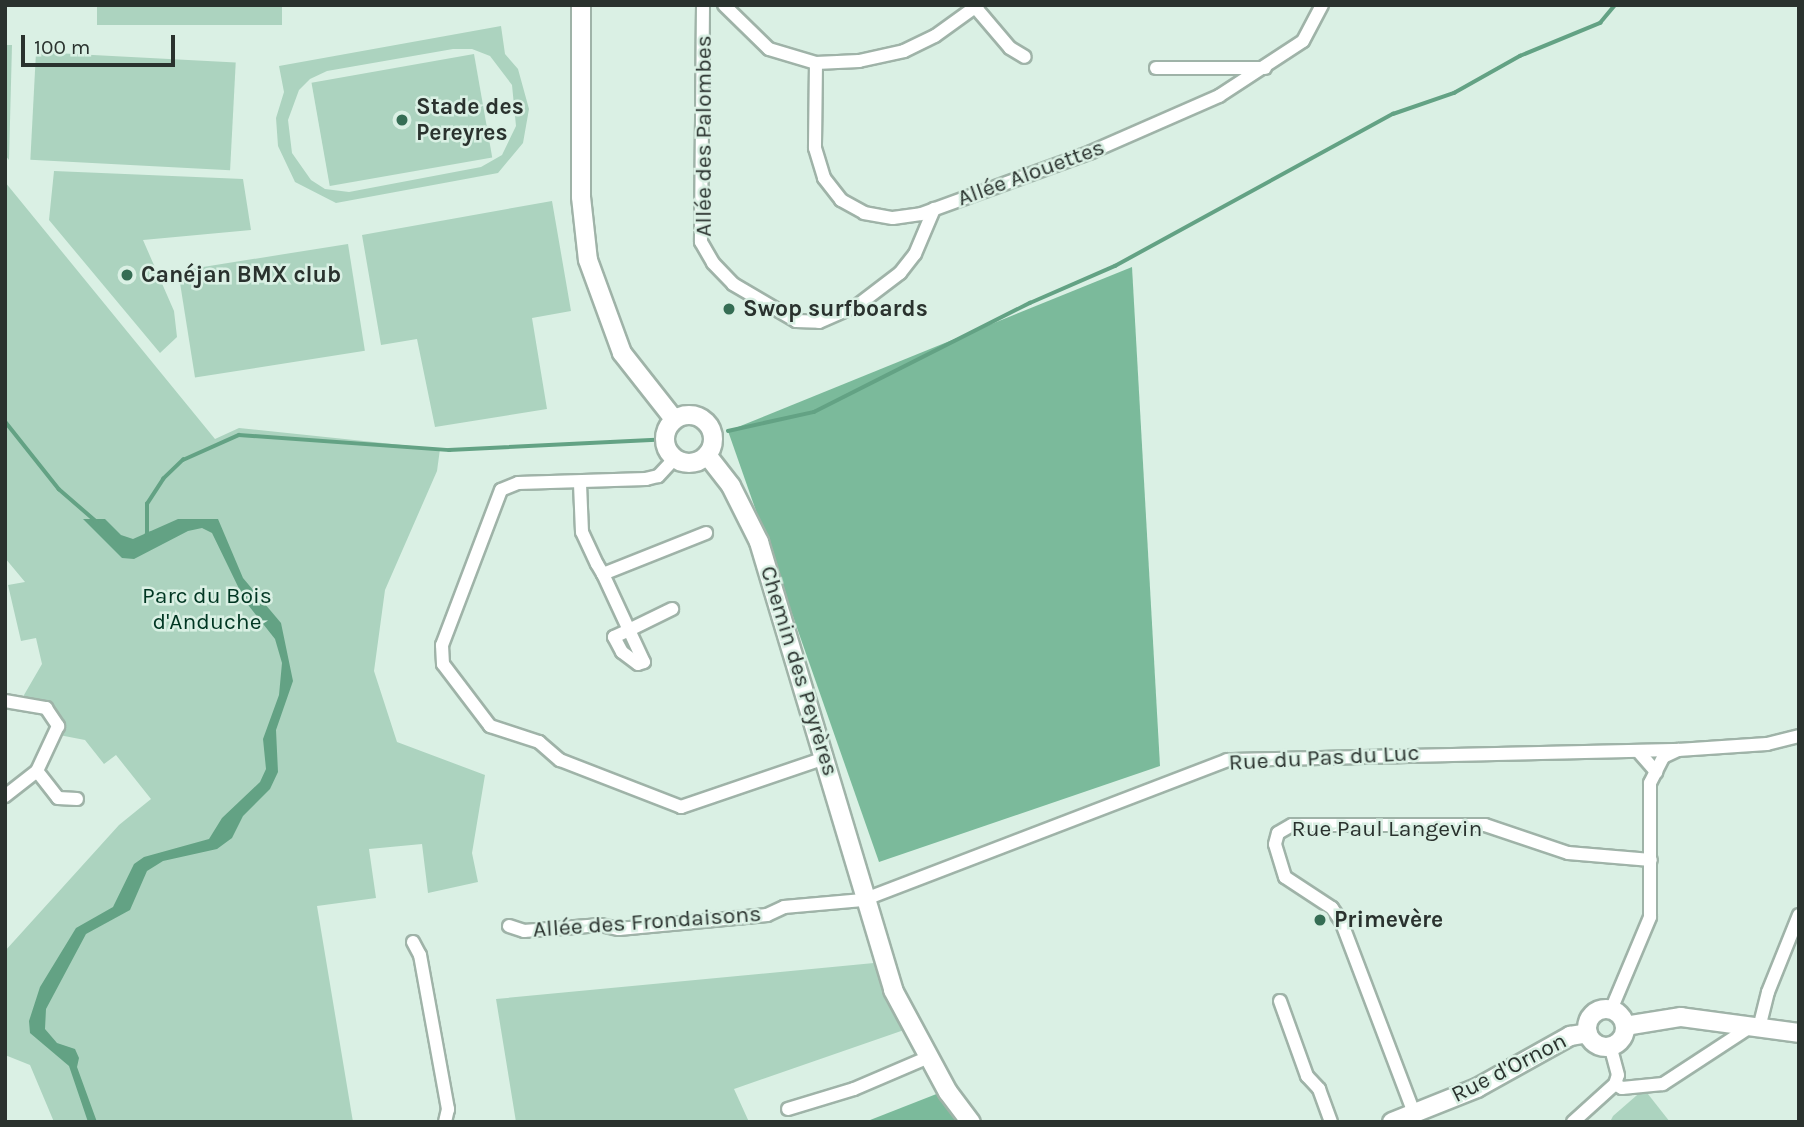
<!DOCTYPE html>
<html>
<head>
<meta charset="utf-8">
<style>
  body { margin:0 }
  #map { position:relative; width:1804px; height:1127px; overflow:hidden; background:#daf0e4; font-family:Karla,sans-serif }
  div>[style] { position:absolute }
  [style*='--x'] { left:calc(var(--x)*1px); top:calc(var(--y)*1px); width:calc(var(--w)*1px); rotate:calc(var(--a)*1deg) }
  .green>* { inset:0; background:#acd3bf; transform-origin:0 0 }
  .forest>* { inset:0; background:#7bba9b }
  .water>* { inset:0; background:#63a284 }
  .stream>* { height:3.5px; margin:-1.75px; padding:0 1.75px; transform-origin:1.75px; border-radius:1.75px; background:#63a284 }
  .roads { filter:drop-shadow(2px 0 #9fb3a8) drop-shadow(-2px 0 #9fb3a8) drop-shadow(0 2px #9fb3a8) drop-shadow(0 -2px #9fb3a8) }
  .street>* { height:12px; margin:-6px; padding:0 6px; transform-origin:6px; border-radius:6px; background:#fff }
  .secondary>* { height:18px; margin:-9px; padding:0 9px; transform-origin:9px; border-radius:9px; background:#fff }
  .secondary>.ring { margin:-9px; padding:0; box-sizing:content-box; background:none; border:18px solid #fff; border-radius:50% }
  .dots>* { width:19px; height:19px; translate:-50% -50%; box-sizing:border-box; border:4px solid #daf0e4; border-radius:50% }
  span { translate:-50% -50%; white-space:nowrap; text-align:center; line-height:1.15; -webkit-text-stroke:5px #daf0e4; paint-order:stroke }
  .poi-label { font-size:23px; color:#2a322e; font-weight:700 }
  .left { translate:0 -50%; text-align:left }
  .street-label { font-size:23px; color:#2a322e }
  .park-label { font-size:23px; color:#003622 }
  .frame { position:absolute; inset:0; border:7px solid #2a322e; pointer-events:none }
  .scale { position:absolute; left:21px; top:35px; width:154px; height:32px; box-sizing:border-box; border:4px solid #2a322e; border-top:0; padding-left:9px; font-size:21px; line-height:24px; white-space:nowrap; color:#2a322e; -webkit-text-stroke:5px #daf0e4; paint-order:stroke }
</style>
</head>
<body>
<div id="map">
  <div class="green">
    <div style="left:97px;top:5px;width:185px;height:20px"></div>
    <div style="clip-path:polygon(evenodd,501px 26px,505px 54px,518px 69px,529px 109px,523px 143px,498px 173px,336px 203px,295px 182px,278px 146px,276px 118px,284px 92px,279px 66px,501px 26px,453px 49px,472px 49px,490px 56px,512px 85px,516px 126px,502px 155px,481px 167px,349px 192px,325px 189px,311px 180px,292px 153px,288px 120px,299px 90px,310px 79px,327px 71px,453px 49px)"></div>
    <div style="clip-path:polygon(5px 45px,12px 45px,9px 160px,5px 155px)"></div>
    <div style="left:36px;top:52px;width:200px;height:108px;rotate:3deg"></div>
    <div style="left:474px;top:54px;width:105px;height:165px;rotate:80deg"></div>
    <div style="clip-path:polygon(54px 171px,243px 179px,251px 230px,143px 240px,174px 311px,177px 337px,160px 353px,49px 220px)"></div>
    <div style="clip-path:polygon(5px 182px,215px 439px,239px 428px,440px 449px,437px 471px,385px 590px,374px 671px,397px 742px,485px 775px,472px 853px,478px 882px,428px 893px,422px 844px,369px 849px,376px 898px,317px 906px,353px 1122px,54px 1122px,30px 1065px,5px 1055px,5px 951px,119px 825px,151px 799px,116px 755px,104px 764px,85px 740px,59px 735px,56px 719px,25px 702px,24px 695px,42px 664px,36px 638px,21px 641px,8px 585px,25px 582px,5px 558px)"></div>
    <div style="clip-path:polygon(552px 201px,571px 311px,532px 318px,547px 409px,435px 427px,417px 339px,381px 345px,362px 235px)"></div>
    <div style="left:348px;top:244px;width:108px;height:172px;rotate:81deg"></div>
    <div style="clip-path:polygon(874px 963px,904px 1030px,734px 1089px,749px 1122px,516px 1122px,496px 999px)"></div>
    <div style="clip-path:polygon(1644px 1089px,1670px 1122px,1610px 1122px,1613px 1116px)"></div>
  </div>
  <div class="forest">
    <div style="clip-path:polygon(1132px 267px,1160px 766px,879px 862px,728px 431px)"></div>
    <div style="clip-path:polygon(939px 1093px,959px 1122px,865px 1122px)"></div>
  </div>
  <div class="water">
    <div style="clip-path:polygon(83px 519px,105px 519px,121px 535px,133px 539px,178px 519px,218px 519px,243px 578px,281px 623px,293px 681px,276px 730px,278px 772px,270px 789px,243px 816px,232px 838px,217px 849px,163px 861px,147px 871px,130px 910px,86px 934px,46px 1009px,45px 1029px,57px 1043px,75px 1049px,79px 1058px,77px 1067px,97px 1122px,88px 1122px,69px 1066px,30px 1033px,29px 1021px,40px 987px,76px 928px,113px 907px,134px 864px,144px 857px,209px 839px,222px 818px,260px 782px,266px 769px,263px 739px,279px 695px,282px 663px,275px 639px,245px 601px,212px 533px,202px 528px,188px 531px,134px 559px,122px 558px)"></div>
  </div>
  <div class="stream">
    <div style="--x:5;--y:421;--w:87;--a:51.5"></div>
    <div style="--x:59;--y:489;--w:50;--a:41"></div>
    <div style="--x:728;--y:431;--w:88;--a:-12.5"></div>
    <div style="--x:814;--y:412;--w:242;--a:-26.8"></div>
    <div style="--x:1030;--y:303;--w:93;--a:-23.5"></div>
    <div style="--x:1115;--y:266;--w:317;--a:-28.7"></div>
    <div style="--x:1393;--y:114;--w:65;--a:-19"></div>
    <div style="--x:1454;--y:93;--w:76;--a:-29.3"></div>
    <div style="--x:1520;--y:56;--w:87;--a:-22.4"></div>
    <div style="--x:1600;--y:23;--w:23;--a:-50"></div>
    <div style="--x:151;--y:534;--w:4;--a:166"></div>
    <div style="--x:147;--y:535;--w:31;--a:-90"></div>
    <div style="--x:147;--y:504;--w:30;--a:-57"></div>
    <div style="--x:163;--y:479;--w:28;--a:-44"></div>
    <div style="--x:183;--y:460;--w:61;--a:-24.1"></div>
    <div style="--x:239;--y:435;--w:211;--a:4.1"></div>
    <div style="--x:449;--y:450;--w:207;--a:-2.8"></div>
  </div>
  <div class="roads">
    <div class="street">
      <div style="--x:703;--y:5;--w:237;--a:90.5"></div>
      <div style="--x:701;--y:242;--w:24;--a:60"></div>
      <div style="--x:713;--y:263;--w:29;--a:46"></div>
      <div style="--x:733;--y:284;--w:73;--a:30.4"></div>
      <div style="--x:796;--y:321;--w:23;--a:2"></div>
      <div style="--x:819;--y:322;--w:43;--a:-23.6"></div>
      <div style="--x:858;--y:305;--w:53;--a:-37.3"></div>
      <div style="--x:900;--y:273;--w:24;--a:-52"></div>
      <div style="--x:915;--y:254;--w:49;--a:-67.1"></div>
      <div style="--x:724;--y:5;--w:63;--a:44.4"></div>
      <div style="--x:769;--y:49;--w:49;--a:16.6"></div>
      <div style="--x:816;--y:63;--w:43;--a:-2.7"></div>
      <div style="--x:859;--y:61;--w:46;--a:-12.5"></div>
      <div style="--x:904;--y:51;--w:34;--a:-26"></div>
      <div style="--x:935;--y:36;--w:53;--a:-35.8"></div>
      <div style="--x:976;--y:8;--w:52;--a:49.6"></div>
      <div style="--x:1010;--y:48;--w:17;--a:31"></div>
      <div style="--x:816;--y:63;--w:85;--a:90.7"></div>
      <div style="--x:815;--y:148;--w:31;--a:73"></div>
      <div style="--x:824;--y:178;--w:28;--a:52"></div>
      <div style="--x:841;--y:200;--w:26;--a:29"></div>
      <div style="--x:864;--y:213;--w:29;--a:10"></div>
      <div style="--x:893;--y:218;--w:28;--a:-8"></div>
      <div style="--x:921;--y:214;--w:181;--a:-20"></div>
      <div style="--x:1091;--y:152;--w:140;--a:-23.6"></div>
      <div style="--x:1219;--y:96;--w:100;--a:-33.2"></div>
      <div style="--x:1303;--y:41;--w:41;--a:-62.2"></div>
      <div style="--x:1156;--y:68;--w:109;--a:0"></div>
      <div style="--x:675;--y:458;--w:25;--a:133"></div>
      <div style="--x:658;--y:476;--w:12;--a:166"></div>
      <div style="--x:646;--y:479;--w:128;--a:178.2"></div>
      <div style="--x:518;--y:483;--w:18;--a:158"></div>
      <div style="--x:501;--y:490;--w:166;--a:110.8"></div>
      <div style="--x:442;--y:645;--w:19;--a:87"></div>
      <div style="--x:443;--y:664;--w:78;--a:52.8"></div>
      <div style="--x:490;--y:726;--w:52;--a:18.1"></div>
      <div style="--x:539;--y:742;--w:28;--a:41"></div>
      <div style="--x:560;--y:760;--w:130;--a:21.2"></div>
      <div style="--x:681;--y:807;--w:152;--a:-18.8"></div>
      <div style="--x:580;--y:484;--w:48;--a:87.6"></div>
      <div style="--x:582;--y:532;--w:35;--a:65"></div>
      <div style="--x:597;--y:564;--w:12;--a:59"></div>
      <div style="--x:603;--y:574;--w:62;--a:65.1"></div>
      <div style="--x:629;--y:630;--w:35;--a:65"></div>
      <div style="--x:644;--y:662;--w:6;--a:162"></div>
      <div style="--x:638;--y:664;--w:20;--a:-143"></div>
      <div style="--x:622;--y:652;--w:17;--a:-118"></div>
      <div style="--x:614;--y:637;--w:17;--a:-25"></div>
      <div style="--x:629;--y:630;--w:48;--a:-26"></div>
      <div style="--x:603;--y:574;--w:111;--a:-21.7"></div>
      <div style="--x:5;--y:701;--w:42;--a:9.7"></div>
      <div style="--x:46;--y:708;--w:22;--a:56"></div>
      <div style="--x:58;--y:726;--w:50;--a:115"></div>
      <div style="--x:37;--y:771;--w:41;--a:142"></div>
      <div style="--x:1638;--y:751;--w:28;--a:49"></div>
      <div style="--x:37;--y:771;--w:34;--a:52"></div>
      <div style="--x:58;--y:798;--w:19;--a:3"></div>
      <div style="--x:509;--y:926;--w:16;--a:18"></div>
      <div style="--x:524;--y:931;--w:77;--a:-4.5"></div>
      <div style="--x:601;--y:925;--w:18;--a:13"></div>
      <div style="--x:619;--y:929;--w:149;--a:-5.4"></div>
      <div style="--x:767;--y:915;--w:19;--a:-25"></div>
      <div style="--x:784;--y:907;--w:79;--a:-5.1"></div>
      <div style="--x:863;--y:900;--w:390;--a:-21"></div>
      <div style="--x:1227;--y:760;--w:451;--a:-1.3"></div>
      <div style="--x:413;--y:942;--w:15;--a:62"></div>
      <div style="--x:420;--y:955;--w:157;--a:79.7"></div>
      <div style="--x:448;--y:1109;--w:13;--a:103"></div>
      <div style="--x:1280;--y:1001;--w:80;--a:70.2"></div>
      <div style="--x:1307;--y:1076;--w:18;--a:47"></div>
      <div style="--x:1319;--y:1089;--w:35;--a:70"></div>
      <div style="--x:1611;--y:1010;--w:101;--a:-67.2"></div>
      <div style="--x:1650;--y:917;--w:134;--a:-90"></div>
      <div style="--x:1650;--y:783;--w:29;--a:-63"></div>
      <div style="--x:1663;--y:757;--w:17;--a:-25"></div>
      <div style="--x:1678;--y:750;--w:89;--a:-3.9"></div>
      <div style="--x:1767;--y:744;--w:33;--a:-14"></div>
      <div style="--x:1759;--y:1028;--w:37;--a:-76"></div>
      <div style="--x:1768;--y:992;--w:83;--a:-68.1"></div>
      <div style="--x:1615;--y:1084;--w:8;--a:30"></div>
      <div style="--x:1622;--y:1088;--w:41;--a:-5.6"></div>
      <div style="--x:1663;--y:1084;--w:104;--a:-33.2"></div>
      <div style="--x:788;--y:1109;--w:69;--a:-16.9"></div>
      <div style="--x:854;--y:1089;--w:82;--a:-23.1"></div>
      <div style="--x:1414;--y:1113;--w:205;--a:-110.8"></div>
      <div style="--x:1341;--y:921;--w:16;--a:-125"></div>
      <div style="--x:1332;--y:908;--w:56;--a:-146.6"></div>
      <div style="--x:1285;--y:877;--w:34;--a:-107"></div>
      <div style="--x:1275;--y:844;--w:11;--a:-75"></div>
      <div style="--x:1278;--y:833;--w:16;--a:-30"></div>
      <div style="--x:1292;--y:825;--w:193;--a:0"></div>
      <div style="--x:1485;--y:825;--w:88;--a:18.6"></div>
      <div style="--x:1568;--y:853;--w:83;--a:4.8"></div>
      <div style="--x:1573;--y:1122;--w:57;--a:-42.1"></div>
      <div style="--x:1615;--y:1084;--w:9;--a:-72"></div>
      <div style="--x:1618;--y:1075;--w:30;--a:-105"></div>
    </div>
    <div class="secondary">
      <div style="--x:581;--y:5;--w:192;--a:90"></div>
      <div style="--x:581;--y:197;--w:63;--a:83.7"></div>
      <div style="--x:588;--y:260;--w:99;--a:69.9"></div>
      <div style="--x:622;--y:353;--w:84;--a:51.8"></div>
      <div class="ring" style="left:665px;top:415px;width:30px;height:30px"></div>
      <div style="--x:707;--y:455;--w:39;--a:52"></div>
      <div style="--x:731;--y:486;--w:63;--a:63.4"></div>
      <div style="--x:759;--y:542;--w:468;--a:73.3"></div>
      <div style="--x:893;--y:990;--w:116;--a:61.7"></div>
      <div style="--x:948;--y:1092;--w:38;--a:53"></div>
      <div class="ring" style="left:1587px;top:1009px;width:20px;height:20px"></div>
      <div style="--x:1625;--y:1026;--w:57;--a:-9.1"></div>
      <div style="--x:1681;--y:1017;--w:119;--a:7.7"></div>
      <div style="--x:1392;--y:1122;--w:92;--a:-21.8"></div>
      <div style="--x:1477;--y:1088;--w:107;--a:-29.2"></div>
      <div style="--x:1570;--y:1036;--w:18;--a:-9"></div>
    </div>
  </div>
  <div class="dots">
    <div style="left:402px;top:120px;background:#356d54"></div>
    <div style="left:127px;top:275px;background:#356d54"></div>
    <div style="left:729px;top:309px;background:#356d54"></div>
    <div style="left:1320px;top:920px;background:#356d54"></div>
  </div>
  <div class="poi-label">
    <span class="left" style="left:416px;top:120px">Stade des<br>Pereyres</span>
    <span class="left" style="left:141px;top:275px">Canéjan BMX club</span>
    <span class="left" style="left:743px;top:309px">Swop surfboards</span>
    <span class="left" style="left:1334px;top:920px">Primevère</span>
  </div>
  <div class="street-label">
    <span style="left:704px;top:136px;rotate:-90deg">Allée des Palombes</span>
    <span style="left:1031px;top:173px;rotate:-20deg">Allée Alouettes</span>
    <span style="left:799px;top:671px;rotate:73deg">Chemin des Peyrères</span>
    <span style="left:1324px;top:758px;rotate:-3deg">Rue du Pas du Luc</span>
    <span style="left:1387px;top:829px">Rue Paul Langevin</span>
    <span style="left:647px;top:922px;rotate:-4deg">Allée des Frondaisons</span>
    <span style="left:1509px;top:1068px;rotate:-27deg">Rue d'Ornon</span>
  </div>
  <div class="park-label">
    <span style="left:207px;top:609px">Parc du Bois<br>d'Anduche</span>
  </div>
  <div class="frame"></div>
  <div class="scale">100 m</div>
</div>
</body>
</html>
